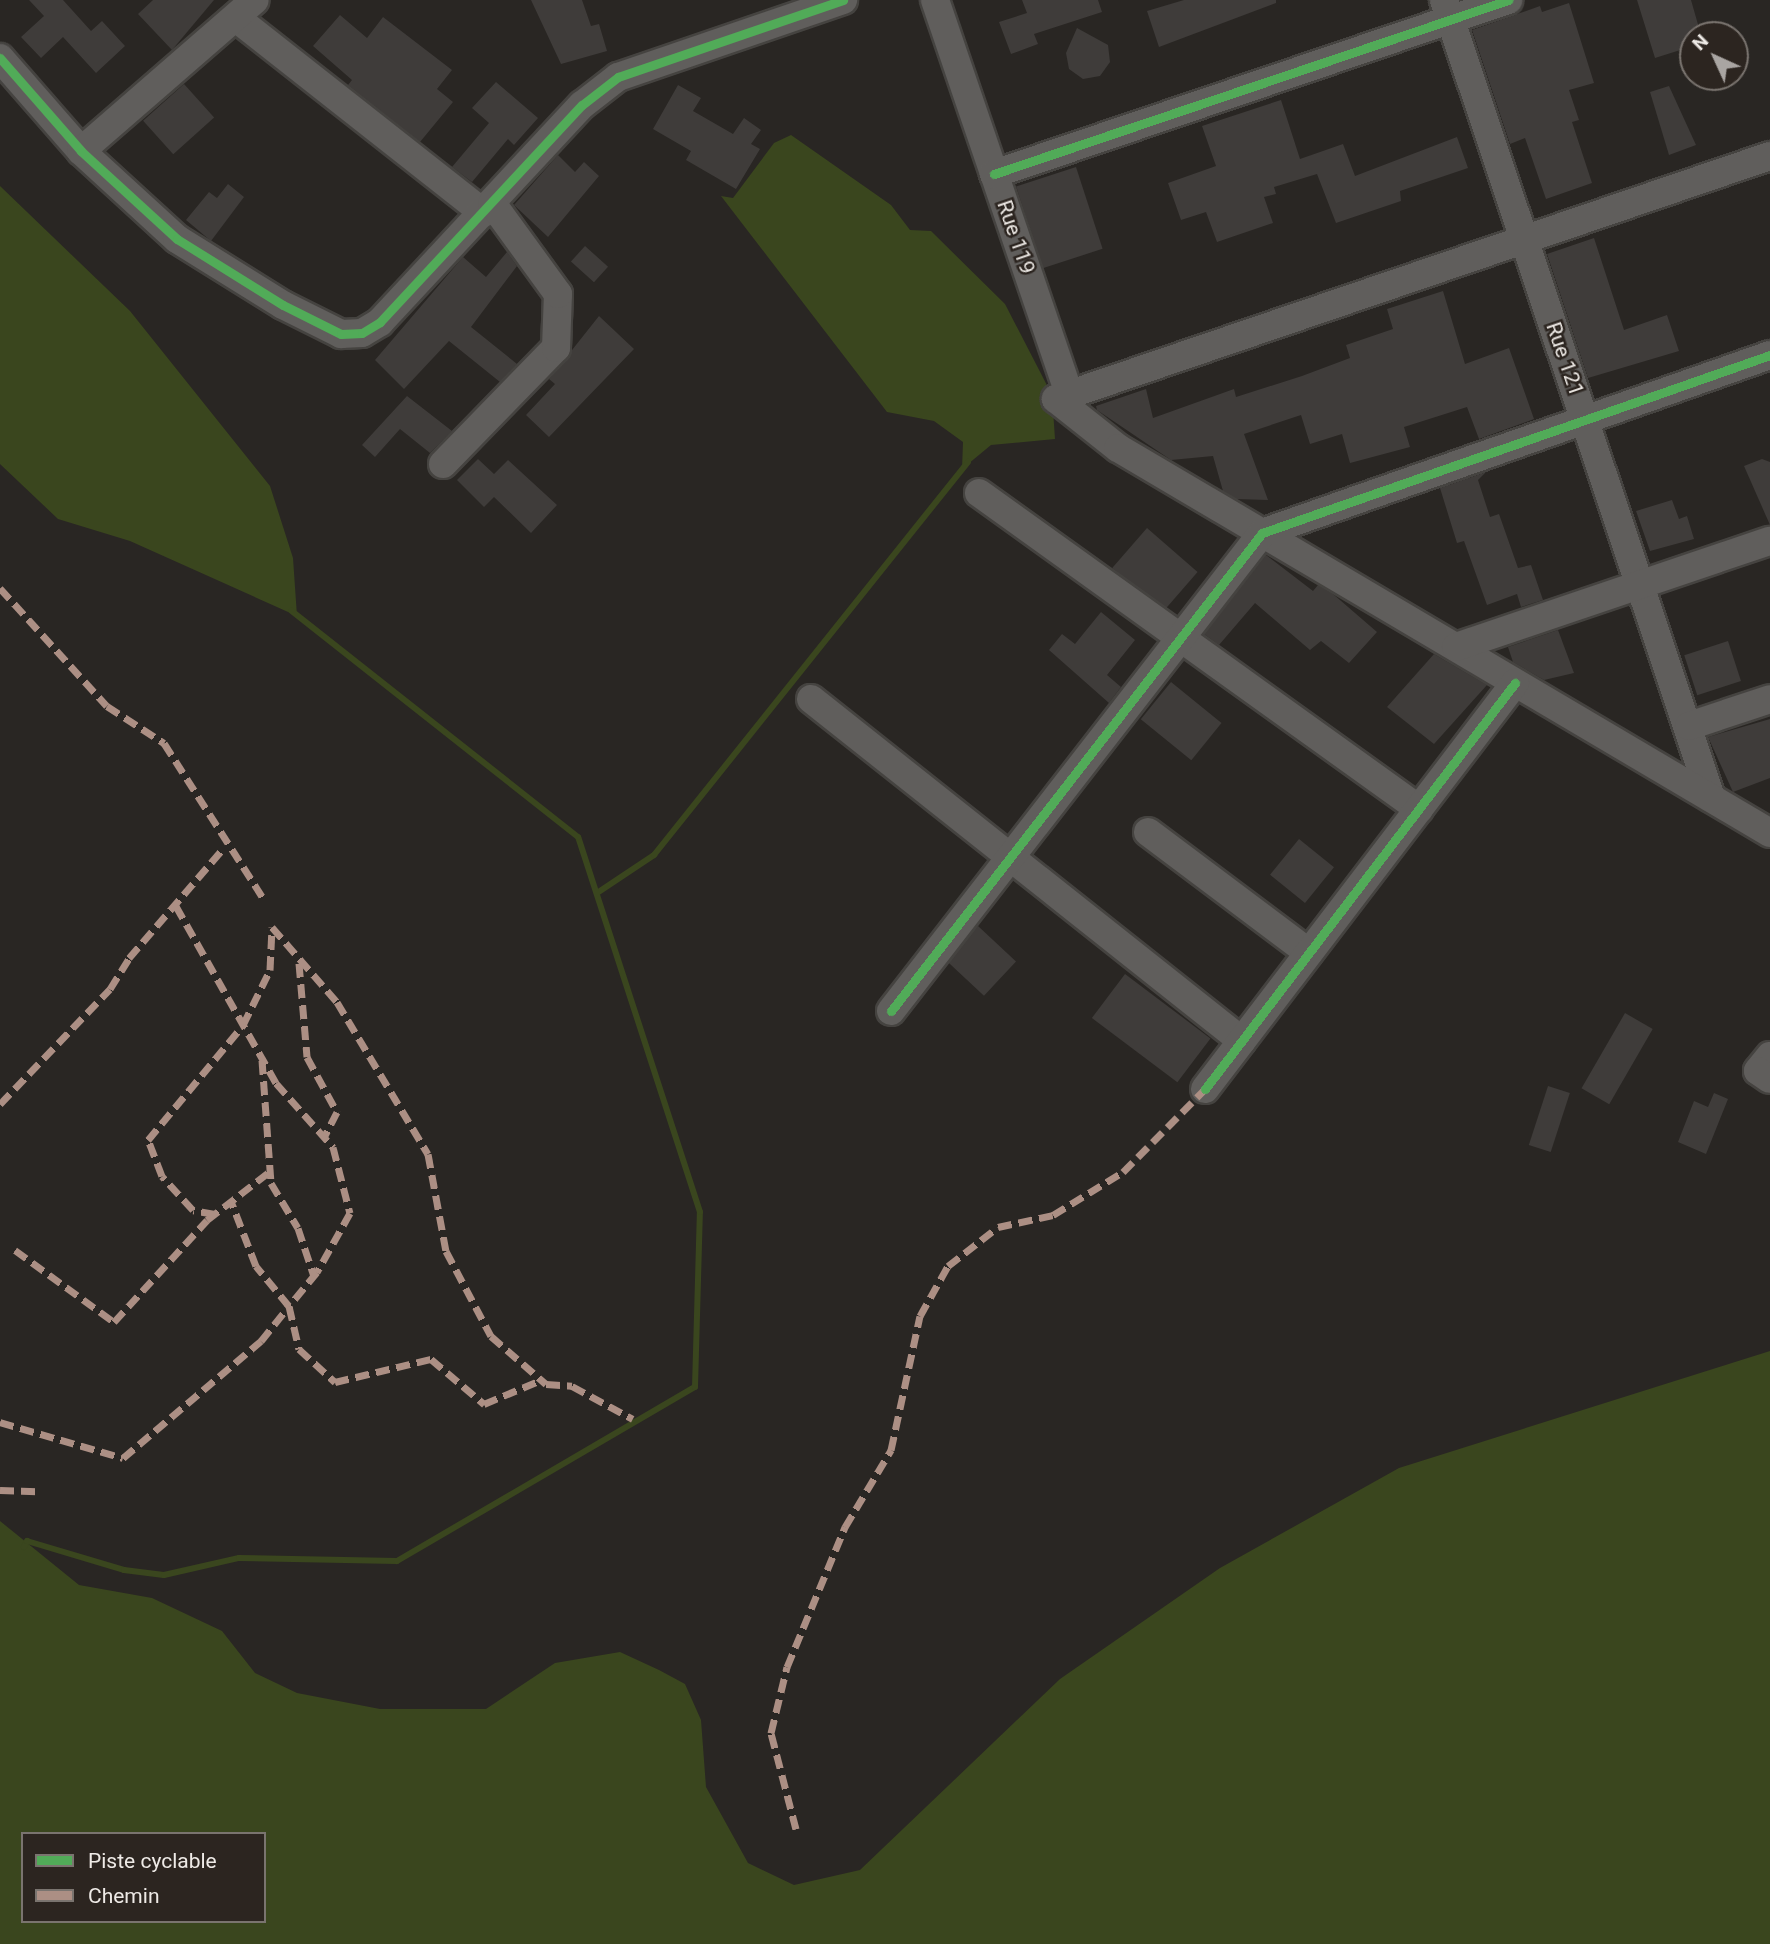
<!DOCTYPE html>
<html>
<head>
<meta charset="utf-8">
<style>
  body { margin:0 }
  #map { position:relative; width:1770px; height:1944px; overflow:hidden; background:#292623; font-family:Roboto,sans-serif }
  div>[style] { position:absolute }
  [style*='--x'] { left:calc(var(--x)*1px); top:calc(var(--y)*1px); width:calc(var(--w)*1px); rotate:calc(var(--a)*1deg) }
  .water>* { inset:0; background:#3a461e }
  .stream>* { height:6px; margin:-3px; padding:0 3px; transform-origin:3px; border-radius:3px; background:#3a461e }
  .building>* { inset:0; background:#3f3c3a; transform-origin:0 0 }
  .roads { filter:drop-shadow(2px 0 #454340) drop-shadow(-2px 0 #454340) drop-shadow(0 2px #454340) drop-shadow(0 -2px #454340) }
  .minor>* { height:28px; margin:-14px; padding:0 14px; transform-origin:14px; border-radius:14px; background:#605e5c }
  .quiet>* { height:7px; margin-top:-3.5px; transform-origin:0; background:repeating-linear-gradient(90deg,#ac8f84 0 14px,transparent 0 21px) }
  .cycleway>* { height:9px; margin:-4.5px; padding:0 4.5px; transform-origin:4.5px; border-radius:4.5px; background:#51ab58 }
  span { translate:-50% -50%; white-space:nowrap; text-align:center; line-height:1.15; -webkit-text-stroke:5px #2c2520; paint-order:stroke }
  .street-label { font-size:21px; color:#eeeae6 }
  .legend { position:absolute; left:21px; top:1832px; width:245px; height:91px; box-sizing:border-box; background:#2c2520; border:2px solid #7a746f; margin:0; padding:9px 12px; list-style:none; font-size:21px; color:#eeeae6 }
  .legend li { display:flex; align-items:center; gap:14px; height:35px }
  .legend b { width:35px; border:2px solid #7a746f }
  .north { position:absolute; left:1679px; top:21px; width:70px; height:70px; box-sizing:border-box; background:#2c2520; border:2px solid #7a746f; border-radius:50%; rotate:315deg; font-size:19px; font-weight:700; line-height:28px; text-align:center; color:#eeeae6 }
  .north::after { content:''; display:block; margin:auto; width:24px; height:32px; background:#a9a5a2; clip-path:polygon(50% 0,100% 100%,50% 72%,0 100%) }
</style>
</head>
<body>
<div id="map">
  <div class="water">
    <div style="clip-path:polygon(791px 135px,891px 205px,910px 230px,931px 231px,1005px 304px,1052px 395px,1055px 439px,991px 445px,962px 469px,963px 442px,934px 421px,887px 412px,721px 196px,733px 198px,774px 143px)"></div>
    <div style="clip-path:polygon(0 186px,130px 311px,270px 486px,293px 558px,297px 616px,130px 541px,58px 519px,0 464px)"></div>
    <div style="clip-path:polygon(evenodd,1770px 1351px,1770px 1944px,0 1944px,0 1521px,79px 1585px,152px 1598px,222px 1631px,255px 1673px,297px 1693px,380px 1709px,486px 1709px,555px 1663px,620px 1652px,659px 1670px,685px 1684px,701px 1720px,706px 1787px,748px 1863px,794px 1885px,860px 1870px,1060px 1679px,1220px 1568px,1399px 1468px,1770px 1351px,23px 1834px,264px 1834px,264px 1921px,23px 1921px,23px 1834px)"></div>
  </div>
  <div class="stream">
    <div style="--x:597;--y:893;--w:69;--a:-33.7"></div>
    <div style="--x:654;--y:855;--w:503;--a:-51.38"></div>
    <div style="--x:24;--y:1547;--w:7;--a:-63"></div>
    <div style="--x:27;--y:1541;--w:101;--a:16.6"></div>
    <div style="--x:124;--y:1570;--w:40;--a:7.1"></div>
    <div style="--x:164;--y:1575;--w:77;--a:-12.8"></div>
    <div style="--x:239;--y:1558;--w:158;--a:1.1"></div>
    <div style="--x:397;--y:1561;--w:345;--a:-30.3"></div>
    <div style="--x:695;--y:1387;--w:175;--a:-88.4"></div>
    <div style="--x:700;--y:1212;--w:394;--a:-108"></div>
    <div style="--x:578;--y:837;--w:365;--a:-141.7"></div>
  </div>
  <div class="building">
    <div style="clip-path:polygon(29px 0,63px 0,91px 31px,102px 21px,125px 46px,96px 73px,63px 37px,41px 58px,21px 37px,44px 16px)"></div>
    <div style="clip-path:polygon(153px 0,214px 0,172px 50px,138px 14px)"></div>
    <div style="clip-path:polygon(531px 0,582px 0,591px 26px,599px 24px,607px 51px,561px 64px)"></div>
    <div style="clip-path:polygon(1022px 0,1098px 0,1102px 12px,1034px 34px,1038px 44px,1011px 54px,999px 22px,1027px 13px)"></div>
    <div style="clip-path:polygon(1184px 0,1276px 0,1276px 3px,1159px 47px,1147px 11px)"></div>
    <div style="clip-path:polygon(1637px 0,1691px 0,1701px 35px,1693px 35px,1693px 46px,1655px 58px)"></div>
    <div style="clip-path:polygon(1569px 3px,1594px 83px,1569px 90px,1579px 120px,1572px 122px,1592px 183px,1546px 199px,1525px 138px,1510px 144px,1472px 30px,1540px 6px,1542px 12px)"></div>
    <div style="clip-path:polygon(340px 15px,367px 38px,383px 17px,452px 70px,437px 89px,453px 102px,420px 142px,348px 85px,352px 80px,313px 46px)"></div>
    <div style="clip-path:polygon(1077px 28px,1108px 45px,1110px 62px,1100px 76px,1083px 79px,1069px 69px,1066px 53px)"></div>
    <div style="clip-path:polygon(496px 82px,538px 118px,514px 145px,508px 139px,472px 182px,452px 167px,489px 123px,472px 108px)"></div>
    <div style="left:184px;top:84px;width:45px;height:55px;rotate:48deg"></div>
    <div style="clip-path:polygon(678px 85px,701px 98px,693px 111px,733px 134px,744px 118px,761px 130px,751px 144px,760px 149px,736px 189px,686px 160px,691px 151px,653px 129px)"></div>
    <div style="clip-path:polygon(1669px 86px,1696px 145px,1669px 155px,1650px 92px)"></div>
    <div style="clip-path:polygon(1281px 100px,1300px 159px,1343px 144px,1355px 176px,1457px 137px,1468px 168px,1400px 191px,1401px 201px,1336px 223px,1317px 174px,1274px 187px,1276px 194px,1264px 197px,1273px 223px,1217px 242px,1206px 212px,1181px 220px,1168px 183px,1216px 166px,1202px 126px)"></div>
    <div style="clip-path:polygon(558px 155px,575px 172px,584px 162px,599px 176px,548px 237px,514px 205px)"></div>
    <div style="left:1076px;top:167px;width:86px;height:63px;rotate:72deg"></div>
    <div style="clip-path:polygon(228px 184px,244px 197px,211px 241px,186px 220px,209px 192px,217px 198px)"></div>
    <div style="clip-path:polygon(1594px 238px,1624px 330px,1667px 315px,1679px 351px,1588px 378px,1547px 254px)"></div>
    <div style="left:585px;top:246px;width:31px;height:21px;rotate:42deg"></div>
    <div style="clip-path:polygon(507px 252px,517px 266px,471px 327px,517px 364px,500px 382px,449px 341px,404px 389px,375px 360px,463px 257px,486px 277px)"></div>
    <div style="clip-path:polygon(1443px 291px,1465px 364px,1509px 348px,1534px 419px,1479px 439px,1467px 407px,1404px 427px,1410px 447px,1350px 463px,1342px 434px,1310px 444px,1301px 415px,1244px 434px,1268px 500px,1236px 499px,1223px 491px,1213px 456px,1171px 460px,1097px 410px,1096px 406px,1146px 389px,1153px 418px,1234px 389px,1236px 397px,1302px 376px,1350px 358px,1346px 345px,1393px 329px,1387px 309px)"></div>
    <div style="clip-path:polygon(599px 316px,634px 349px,549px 437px,526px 415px,555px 384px,549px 379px)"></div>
    <div style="clip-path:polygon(407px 396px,452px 431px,430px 453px,400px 429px,375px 457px,362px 445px)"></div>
    <div style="clip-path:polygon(478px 459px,494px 474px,508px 460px,557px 505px,531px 533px,494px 497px,484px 507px,457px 480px)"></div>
    <div style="clip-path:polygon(1762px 459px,1770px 462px,1770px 525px,1744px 466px)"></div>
    <div style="clip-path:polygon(1486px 472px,1478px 480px,1490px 517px,1499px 514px,1518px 568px,1531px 565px,1543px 600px,1521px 607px,1517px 594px,1487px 605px,1464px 541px,1457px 543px,1440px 488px)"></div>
    <div style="clip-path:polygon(1672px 500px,1679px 519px,1687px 516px,1694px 539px,1650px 551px,1636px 511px)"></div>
    <div style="left:1147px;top:528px;width:67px;height:53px;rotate:41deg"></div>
    <div style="clip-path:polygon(1266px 555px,1313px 591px,1318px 585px,1333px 594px,1377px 632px,1349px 663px,1321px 641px,1310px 650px,1255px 603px,1219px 645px,1204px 634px)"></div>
    <div style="clip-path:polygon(1101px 612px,1135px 640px,1107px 675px,1121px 687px,1109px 703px,1049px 650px,1062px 634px,1075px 644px)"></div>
    <div style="clip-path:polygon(1558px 630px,1574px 673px,1544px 680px,1513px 662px,1508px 647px)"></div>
    <div style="left:1728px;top:641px;width:42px;height:46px;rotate:72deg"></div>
    <div style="clip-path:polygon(1434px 654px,1487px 685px,1434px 744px,1387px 707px)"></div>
    <div style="left:1171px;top:682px;width:65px;height:48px;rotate:39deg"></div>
    <div style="clip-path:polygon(1770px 719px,1770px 778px,1733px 792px,1708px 737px)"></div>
    <div style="left:1299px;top:839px;width:45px;height:46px;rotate:39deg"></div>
    <div style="left:978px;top:926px;width:52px;height:47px;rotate:43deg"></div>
    <div style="left:1125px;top:974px;width:107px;height:55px;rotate:37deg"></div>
    <div style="left:1625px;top:1013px;width:32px;height:87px;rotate:30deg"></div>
    <div style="left:1548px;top:1086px;width:23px;height:62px;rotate:18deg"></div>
    <div style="clip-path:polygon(1714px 1093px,1728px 1099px,1706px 1154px,1678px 1142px,1694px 1101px,1708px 1107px)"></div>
  </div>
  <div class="roads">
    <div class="minor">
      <div style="--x:935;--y:0;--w:416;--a:71.2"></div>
      <div style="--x:1444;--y:0;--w:841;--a:71.5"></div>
      <div style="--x:236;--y:18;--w:315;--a:38.2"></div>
      <div style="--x:0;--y:58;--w:123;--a:48.9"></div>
      <div style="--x:81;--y:151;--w:130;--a:42.5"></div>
      <div style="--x:177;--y:239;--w:125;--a:31.9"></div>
      <div style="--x:283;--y:305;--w:65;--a:26.6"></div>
      <div style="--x:341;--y:334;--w:21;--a:-3"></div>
      <div style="--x:362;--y:333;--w:21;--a:-31"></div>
      <div style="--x:380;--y:322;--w:296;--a:-47.1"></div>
      <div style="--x:582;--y:105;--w:46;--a:-37.9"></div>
      <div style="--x:618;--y:77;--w:238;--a:-18.9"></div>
      <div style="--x:81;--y:151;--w:230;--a:-41"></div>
      <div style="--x:994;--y:174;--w:543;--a:-18.7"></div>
      <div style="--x:1056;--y:399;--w:79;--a:38.3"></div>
      <div style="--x:1118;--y:448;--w:757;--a:30.56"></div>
      <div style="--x:1056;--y:399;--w:754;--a:-18.8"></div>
      <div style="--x:443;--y:464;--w:162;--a:-45.8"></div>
      <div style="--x:556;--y:348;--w:54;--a:-87.9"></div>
      <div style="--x:558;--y:294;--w:112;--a:-126"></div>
      <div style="--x:979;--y:493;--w:542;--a:35.69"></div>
      <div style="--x:1456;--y:647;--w:331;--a:-18.7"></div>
      <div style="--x:811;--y:699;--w:550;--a:38.43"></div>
      <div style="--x:1689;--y:726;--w:85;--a:-18.4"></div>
      <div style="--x:1148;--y:832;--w:201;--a:36.9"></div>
      <div style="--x:891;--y:1011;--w:605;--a:-52.18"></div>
      <div style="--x:1262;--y:533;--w:538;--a:-19.31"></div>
      <div style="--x:1770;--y:1056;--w:19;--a:129"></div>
      <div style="--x:1758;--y:1071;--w:14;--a:34"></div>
      <div style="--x:1205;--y:1089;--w:511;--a:-52.64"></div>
    </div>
  </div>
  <div class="quiet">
    <div style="--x:0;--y:588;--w:159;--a:47.8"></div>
    <div style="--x:107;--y:706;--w:68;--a:33"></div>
    <div style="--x:164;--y:743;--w:184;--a:57.4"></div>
    <div style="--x:176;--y:906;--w:203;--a:60.5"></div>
    <div style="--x:276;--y:1083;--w:86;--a:48.3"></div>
    <div style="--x:333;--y:1147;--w:68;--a:75.6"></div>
    <div style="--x:350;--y:1213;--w:68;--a:119.2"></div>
    <div style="--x:317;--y:1272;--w:44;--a:129.5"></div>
    <div style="--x:289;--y:1306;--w:44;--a:76.9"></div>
    <div style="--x:299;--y:1349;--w:49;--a:42.5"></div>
    <div style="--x:335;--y:1382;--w:99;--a:-13.5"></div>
    <div style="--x:431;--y:1359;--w:70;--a:40.3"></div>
    <div style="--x:484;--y:1404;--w:62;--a:-22.8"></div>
    <div style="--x:272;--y:927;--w:99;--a:49.1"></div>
    <div style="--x:337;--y:1002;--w:177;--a:59.1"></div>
    <div style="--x:428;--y:1154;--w:99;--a:79.5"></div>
    <div style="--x:446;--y:1251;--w:96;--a:62.1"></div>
    <div style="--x:491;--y:1336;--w:73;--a:41.1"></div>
    <div style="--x:546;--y:1384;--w:26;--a:4"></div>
    <div style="--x:572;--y:1386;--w:69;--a:28.4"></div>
    <div style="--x:299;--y:963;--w:94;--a:85.1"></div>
    <div style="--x:307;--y:1057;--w:63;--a:61.4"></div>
    <div style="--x:337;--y:1112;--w:28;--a:117"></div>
    <div style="--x:262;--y:1060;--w:123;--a:85.8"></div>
    <div style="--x:271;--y:1183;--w:52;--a:59"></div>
    <div style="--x:298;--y:1228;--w:51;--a:71.6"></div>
    <div style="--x:0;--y:1104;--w:159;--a:-46.3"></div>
    <div style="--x:110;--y:989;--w:36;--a:-58"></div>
    <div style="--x:129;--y:958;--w:141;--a:-49.3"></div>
    <div style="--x:215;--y:1214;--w:22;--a:-170"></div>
    <div style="--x:193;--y:1210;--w:46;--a:-132.4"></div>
    <div style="--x:162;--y:1176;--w:39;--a:-111"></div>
    <div style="--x:148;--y:1140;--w:149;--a:-50.4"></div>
    <div style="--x:243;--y:1025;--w:61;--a:-63.9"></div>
    <div style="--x:270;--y:970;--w:43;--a:-87.3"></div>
    <div style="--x:15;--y:1250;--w:122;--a:36"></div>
    <div style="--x:114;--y:1322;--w:138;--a:-47.6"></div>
    <div style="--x:207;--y:1220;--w:78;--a:-37.7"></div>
    <div style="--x:0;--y:1422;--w:128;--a:16.3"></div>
    <div style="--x:123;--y:1458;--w:181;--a:-40.3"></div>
    <div style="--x:261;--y:1341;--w:45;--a:-51.3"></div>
    <div style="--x:289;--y:1306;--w:52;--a:-129.5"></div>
    <div style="--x:256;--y:1266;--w:70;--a:-111"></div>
    <div style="--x:0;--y:1490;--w:37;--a:2"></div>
    <div style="--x:796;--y:1829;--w:99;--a:-104.6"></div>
    <div style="--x:771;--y:1733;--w:68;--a:-76.4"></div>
    <div style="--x:787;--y:1667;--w:152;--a:-67.5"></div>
    <div style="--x:845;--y:1527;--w:90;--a:-59.1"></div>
    <div style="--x:891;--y:1450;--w:137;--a:-77.8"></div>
    <div style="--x:920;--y:1316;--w:57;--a:-60.8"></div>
    <div style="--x:948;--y:1266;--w:63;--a:-38"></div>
    <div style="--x:998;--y:1227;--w:56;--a:-12.3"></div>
    <div style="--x:1053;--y:1215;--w:82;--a:-31.6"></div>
    <div style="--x:1123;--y:1172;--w:117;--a:-45.3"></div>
  </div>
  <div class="cycleway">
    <div style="--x:0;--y:58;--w:123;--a:48.9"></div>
    <div style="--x:81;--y:151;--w:130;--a:42.5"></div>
    <div style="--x:177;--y:239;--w:125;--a:31.9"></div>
    <div style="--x:283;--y:305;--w:65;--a:26.6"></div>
    <div style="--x:341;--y:334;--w:21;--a:-3"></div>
    <div style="--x:362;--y:333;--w:21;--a:-31"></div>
    <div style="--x:380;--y:322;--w:296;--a:-47.1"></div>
    <div style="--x:582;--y:105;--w:46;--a:-37.9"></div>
    <div style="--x:618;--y:77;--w:238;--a:-18.9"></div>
    <div style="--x:994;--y:174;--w:543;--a:-18.7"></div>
    <div style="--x:891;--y:1011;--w:605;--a:-52.18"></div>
    <div style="--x:1262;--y:533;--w:538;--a:-19.31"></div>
    <div style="--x:1205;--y:1089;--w:511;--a:-52.64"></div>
  </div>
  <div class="street-label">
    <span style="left:1016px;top:237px;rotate:71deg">Rue 119</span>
    <span style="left:1565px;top:359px;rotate:71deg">Rue 121</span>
  </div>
  <ul class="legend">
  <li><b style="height:9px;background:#51ab58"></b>Piste cyclable</li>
  <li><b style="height:9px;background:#ac8f84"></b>Chemin</li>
  </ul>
  <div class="north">N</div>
</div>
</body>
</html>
